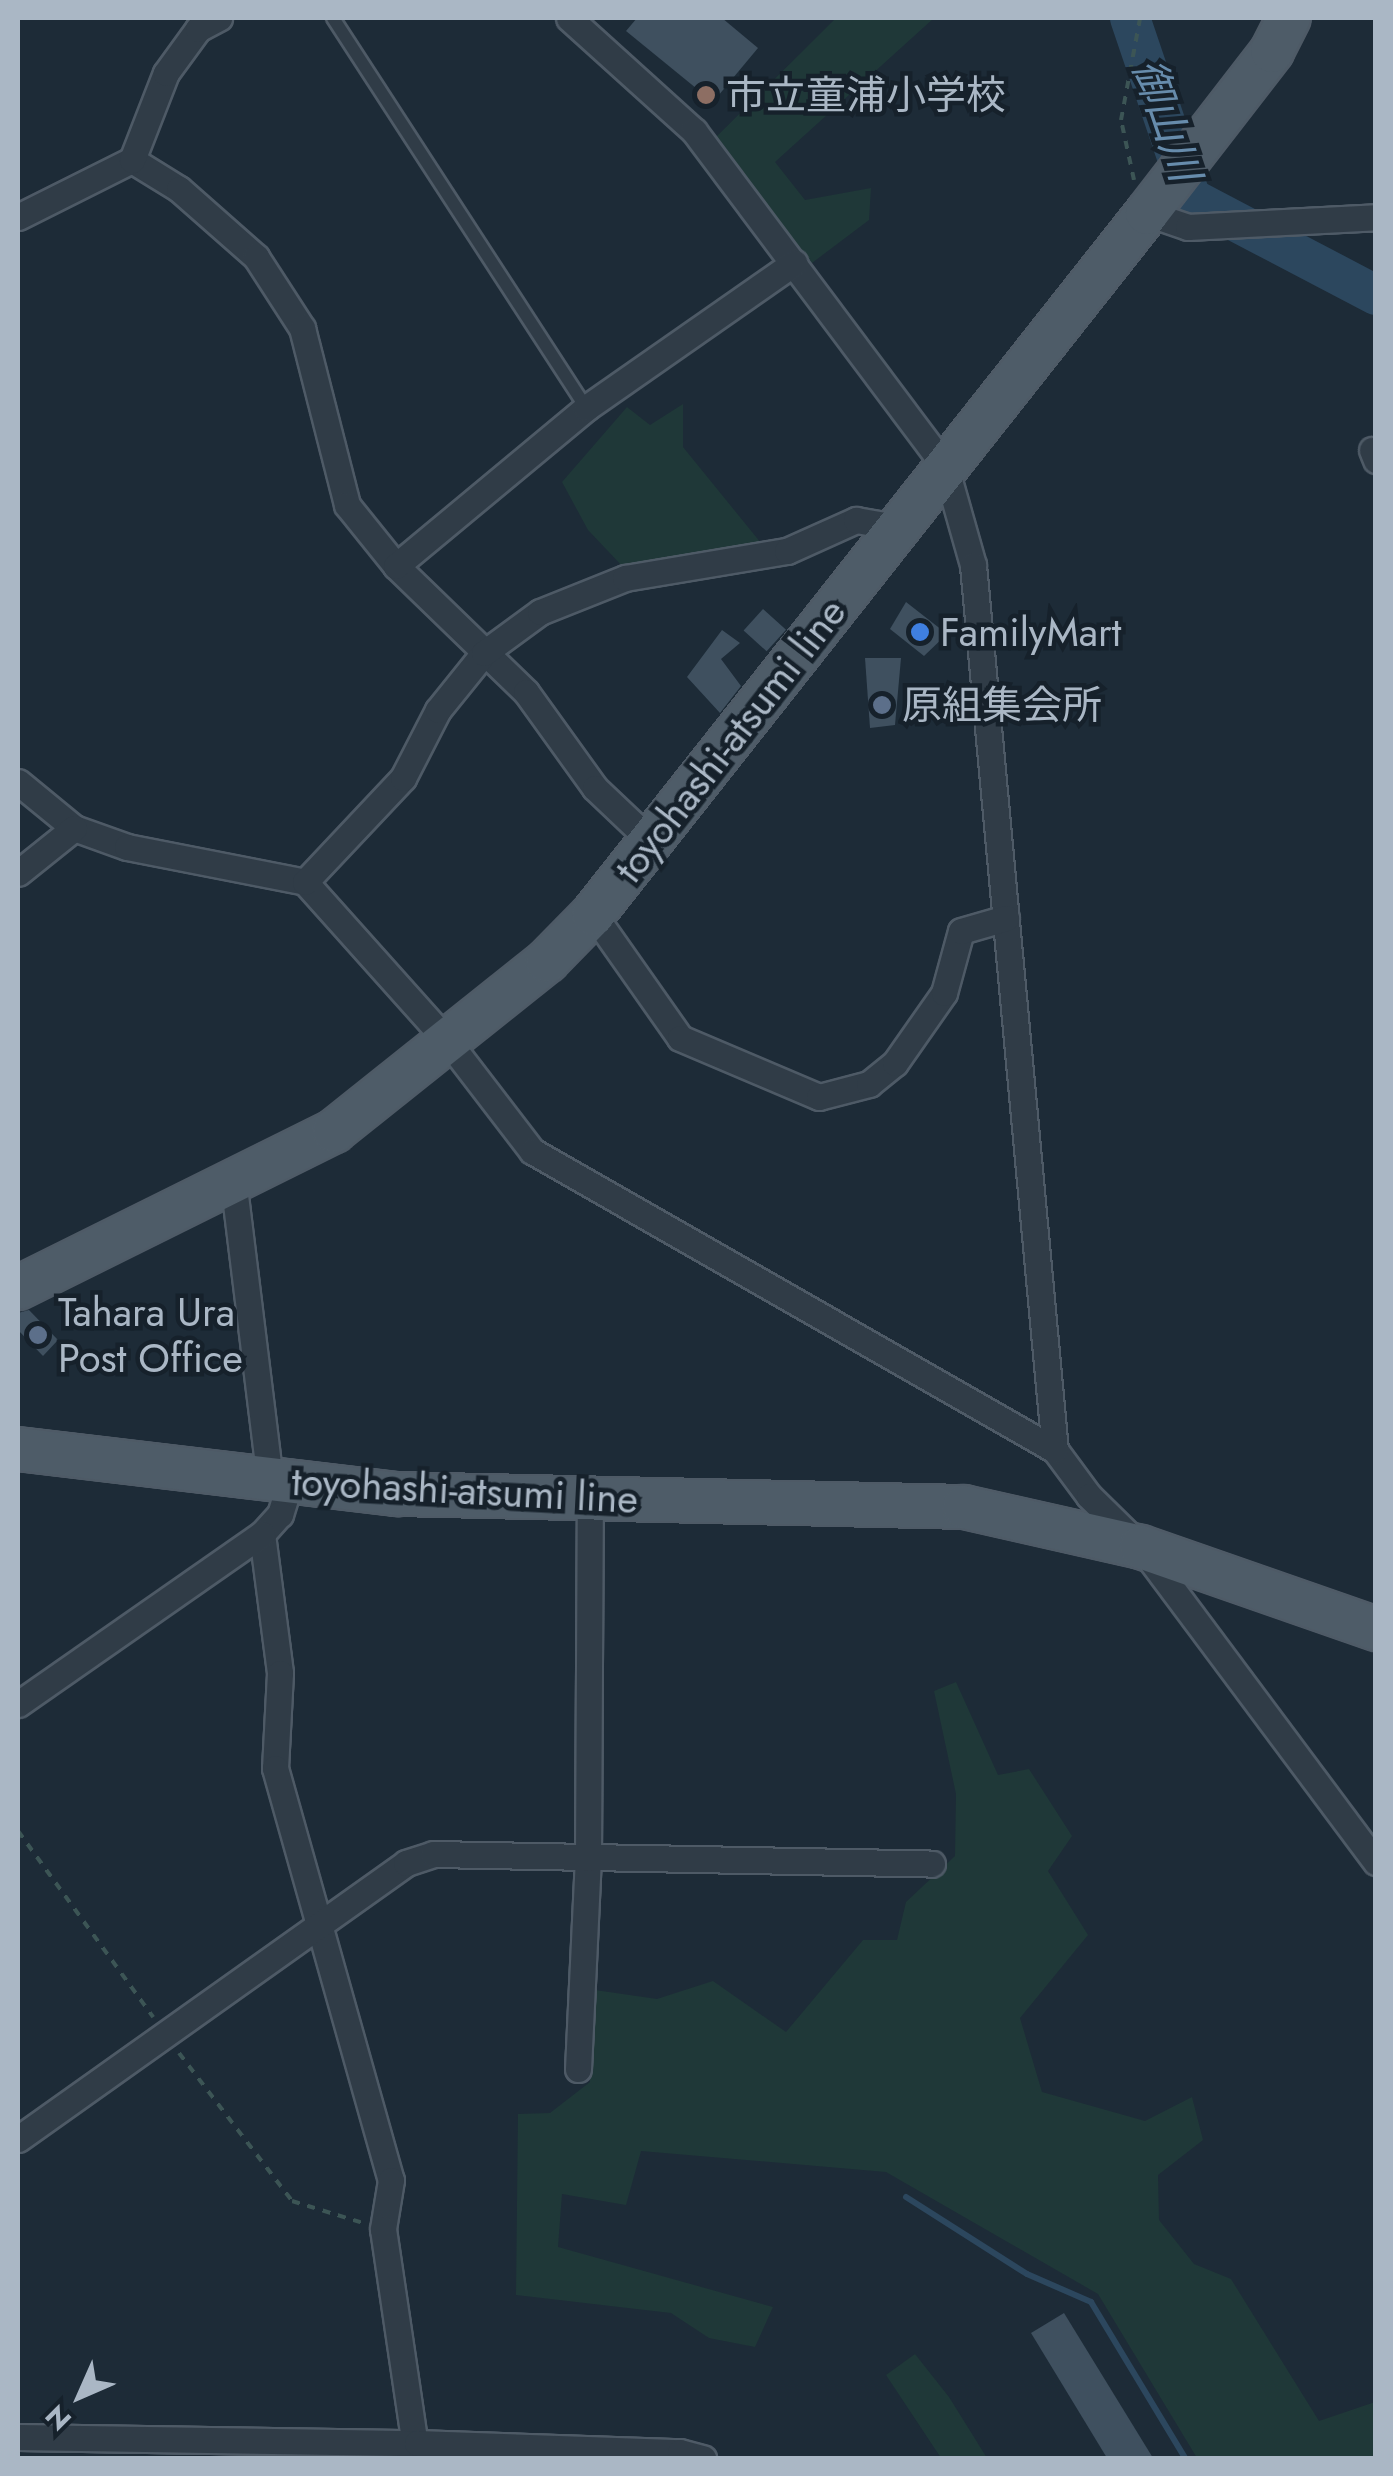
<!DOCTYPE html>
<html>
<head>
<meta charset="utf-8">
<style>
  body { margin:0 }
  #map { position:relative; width:1393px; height:2476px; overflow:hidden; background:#1d2b37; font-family:Jost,"Noto Sans JP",sans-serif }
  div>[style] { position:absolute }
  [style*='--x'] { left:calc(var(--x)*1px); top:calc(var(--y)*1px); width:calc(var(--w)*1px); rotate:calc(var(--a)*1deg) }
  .green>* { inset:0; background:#1f3838 }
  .stream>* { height:6px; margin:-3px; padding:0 3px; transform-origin:3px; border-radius:3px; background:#2c475e }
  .river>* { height:40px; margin:-20px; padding:0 20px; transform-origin:20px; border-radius:20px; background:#2c475e }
  .building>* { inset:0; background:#3f505f; transform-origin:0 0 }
  .path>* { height:4px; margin-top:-2px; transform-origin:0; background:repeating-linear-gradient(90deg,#3c5555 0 8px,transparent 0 16px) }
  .roads { filter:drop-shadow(2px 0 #4e5a66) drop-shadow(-2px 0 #4e5a66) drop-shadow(0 2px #4e5a66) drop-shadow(0 -2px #4e5a66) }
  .service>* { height:12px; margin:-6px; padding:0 6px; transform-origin:6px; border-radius:6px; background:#303c47 }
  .minor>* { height:25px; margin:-12.5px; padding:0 12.5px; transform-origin:12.5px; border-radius:12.5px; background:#303c47 }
  .primary>* { height:42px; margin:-21px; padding:0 21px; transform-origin:21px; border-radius:21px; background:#4e5c68 }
  .dots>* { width:28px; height:28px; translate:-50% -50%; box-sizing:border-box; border:5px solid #16212b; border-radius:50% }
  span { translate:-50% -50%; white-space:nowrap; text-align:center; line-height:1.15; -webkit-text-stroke:9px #16212b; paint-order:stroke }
  .poi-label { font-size:40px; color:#aab7c5 }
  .left { translate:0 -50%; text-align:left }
  .street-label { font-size:40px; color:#aab7c5 }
  .water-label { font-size:42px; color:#678cac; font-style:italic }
  .frame { position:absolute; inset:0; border:20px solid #aab7c5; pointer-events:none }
  .north { position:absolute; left:30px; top:2346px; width:100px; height:100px; -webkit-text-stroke:8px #16212b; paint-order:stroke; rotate:225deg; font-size:28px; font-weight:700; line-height:40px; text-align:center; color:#aab7c5 }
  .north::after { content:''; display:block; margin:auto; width:35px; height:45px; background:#aab7c5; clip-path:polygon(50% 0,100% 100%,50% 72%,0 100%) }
</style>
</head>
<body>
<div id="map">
  <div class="green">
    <div style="clip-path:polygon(836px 18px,934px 18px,775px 162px,805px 200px,871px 188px,869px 220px,812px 263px,708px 145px)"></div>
    <div style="clip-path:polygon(683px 404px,683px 447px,761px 543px,624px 568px,588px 530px,562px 482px,627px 407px,650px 425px)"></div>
    <div style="clip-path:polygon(956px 1682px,998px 1775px,1029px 1769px,1072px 1836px,1048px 1871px,1088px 1935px,1020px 2018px,1042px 2092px,1145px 2121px,1192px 2097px,1203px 2140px,1158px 2175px,1159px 2220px,1194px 2264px,1231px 2279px,1319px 2421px,1375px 2402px,1375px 2458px,1197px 2458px,1098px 2294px,886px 2172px,641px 2151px,626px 2205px,562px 2194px,558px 2247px,773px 2307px,755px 2347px,709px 2338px,671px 2313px,516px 2295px,518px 2114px,550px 2113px,590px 2082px,588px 1989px,657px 1999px,713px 1981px,786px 2032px,863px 1940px,897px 1940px,906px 1902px,955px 1856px,956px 1794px,934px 1691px)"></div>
    <div style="clip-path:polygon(915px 2354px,949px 2397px,987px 2458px,941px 2458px,886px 2375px)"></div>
  </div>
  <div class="stream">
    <div style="--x:906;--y:2197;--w:143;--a:32.5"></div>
    <div style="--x:1027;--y:2274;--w:70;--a:23.6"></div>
    <div style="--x:1091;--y:2302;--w:182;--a:58.9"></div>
  </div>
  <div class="river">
    <div style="--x:1130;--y:18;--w:190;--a:71.3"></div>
    <div style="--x:1191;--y:198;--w:209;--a:27.7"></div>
  </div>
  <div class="building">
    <div style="clip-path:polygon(637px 18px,722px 18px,758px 48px,713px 102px,626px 31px)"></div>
    <div style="clip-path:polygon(906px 602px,947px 634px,924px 656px,890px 629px)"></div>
    <div style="left:763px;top:609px;width:31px;height:29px;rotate:42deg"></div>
    <div style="clip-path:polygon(722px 630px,740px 643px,721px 659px,741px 686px,720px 713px,687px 677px)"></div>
    <div style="clip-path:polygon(865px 658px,901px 658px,895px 725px,870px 728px)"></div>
    <div style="clip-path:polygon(29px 1310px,58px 1340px,43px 1356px,18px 1330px,18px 1313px)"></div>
    <div style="clip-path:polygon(1064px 2313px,1153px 2458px,1107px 2458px,1031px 2333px)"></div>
  </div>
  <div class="path">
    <div style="--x:1134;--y:180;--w:61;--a:-102.2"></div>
    <div style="--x:1121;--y:120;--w:104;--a:-79.4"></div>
    <div style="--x:18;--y:1831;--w:230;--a:54"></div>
    <div style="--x:179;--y:2053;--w:186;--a:52.6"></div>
    <div style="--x:292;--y:2201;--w:74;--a:17.2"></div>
  </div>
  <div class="roads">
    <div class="service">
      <div style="--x:333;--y:18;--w:465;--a:57"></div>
    </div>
    <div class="minor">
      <div style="--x:569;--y:18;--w:169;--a:42.1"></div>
      <div style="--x:694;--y:131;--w:419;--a:53.2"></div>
      <div style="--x:945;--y:466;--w:103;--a:74.2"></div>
      <div style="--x:973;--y:565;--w:889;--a:84.71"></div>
      <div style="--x:1055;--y:1450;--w:57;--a:53.5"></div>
      <div style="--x:1089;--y:1496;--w:73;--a:44.4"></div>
      <div style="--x:1141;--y:1547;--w:393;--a:53.3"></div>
      <div style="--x:132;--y:160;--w:55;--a:31.7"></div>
      <div style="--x:179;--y:189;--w:103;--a:41.4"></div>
      <div style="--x:256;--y:257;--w:85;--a:57.1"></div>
      <div style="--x:302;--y:328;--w:183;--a:75.7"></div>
      <div style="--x:347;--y:505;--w:78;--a:51.2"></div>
      <div style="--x:396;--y:566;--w:181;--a:44.1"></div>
      <div style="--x:526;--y:692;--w:118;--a:54.3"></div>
      <div style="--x:595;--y:788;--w:79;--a:43.5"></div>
      <div style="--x:1147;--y:213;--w:43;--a:18.9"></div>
      <div style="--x:1188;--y:227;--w:188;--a:-3"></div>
      <div style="--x:18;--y:217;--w:127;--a:-26.6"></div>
      <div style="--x:132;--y:160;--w:93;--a:-68.7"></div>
      <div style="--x:166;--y:73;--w:54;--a:-54"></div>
      <div style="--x:198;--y:29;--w:24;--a:-28"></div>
      <div style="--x:1372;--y:450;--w:11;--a:68"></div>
      <div style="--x:396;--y:566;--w:247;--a:-39.7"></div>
      <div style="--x:586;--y:408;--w:254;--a:-34.9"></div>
      <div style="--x:18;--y:782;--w:72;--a:39.4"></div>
      <div style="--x:74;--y:828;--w:56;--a:19.7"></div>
      <div style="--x:127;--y:847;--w:181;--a:11.1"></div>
      <div style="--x:305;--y:882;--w:217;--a:48.2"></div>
      <div style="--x:450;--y:1044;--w:135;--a:52.5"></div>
      <div style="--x:532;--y:1151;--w:602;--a:29.76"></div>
      <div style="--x:18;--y:873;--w:72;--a:-38.8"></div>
      <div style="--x:305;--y:882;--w:143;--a:-46.7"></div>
      <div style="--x:403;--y:778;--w:76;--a:-62.8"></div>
      <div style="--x:438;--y:710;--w:73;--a:-51.1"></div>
      <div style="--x:484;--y:653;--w:69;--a:-36.2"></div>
      <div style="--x:540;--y:612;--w:92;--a:-21.8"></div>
      <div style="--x:625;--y:578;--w:164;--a:-9.5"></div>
      <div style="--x:787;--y:551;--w:76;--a:-24.2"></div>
      <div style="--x:856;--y:520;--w:41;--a:9.9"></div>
      <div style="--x:593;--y:914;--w:151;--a:54.9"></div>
      <div style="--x:680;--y:1038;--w:151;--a:23"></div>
      <div style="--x:819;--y:1097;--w:52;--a:-14.6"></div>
      <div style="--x:869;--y:1084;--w:33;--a:-39"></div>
      <div style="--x:895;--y:1063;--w:85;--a:-55"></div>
      <div style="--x:944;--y:993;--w:64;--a:-74.7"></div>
      <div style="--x:961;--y:931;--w:47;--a:-16.1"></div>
      <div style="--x:233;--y:1179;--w:303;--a:83"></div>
      <div style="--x:290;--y:1482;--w:34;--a:107"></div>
      <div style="--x:280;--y:1514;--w:27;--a:132"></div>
      <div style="--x:262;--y:1534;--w:140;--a:82.6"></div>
      <div style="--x:280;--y:1673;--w:95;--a:93"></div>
      <div style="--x:275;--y:1768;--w:428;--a:74.3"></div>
      <div style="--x:391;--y:2180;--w:50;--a:99.3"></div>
      <div style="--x:383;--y:2229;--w:232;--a:81.6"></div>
      <div style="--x:18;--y:1704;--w:297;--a:-34.9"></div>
      <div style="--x:578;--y:2069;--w:211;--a:-87.3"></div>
      <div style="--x:588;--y:1858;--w:360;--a:-89.7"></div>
      <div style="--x:18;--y:2139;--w:476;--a:-35.4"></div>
      <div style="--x:406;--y:1863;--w:28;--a:-18"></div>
      <div style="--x:433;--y:1854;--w:499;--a:1.1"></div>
      <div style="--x:18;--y:2437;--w:399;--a:0.9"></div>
      <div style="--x:417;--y:2443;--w:263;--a:2"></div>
      <div style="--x:680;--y:2452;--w:24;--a:15"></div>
    </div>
    <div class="primary">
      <div style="--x:18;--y:1288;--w:353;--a:-26.4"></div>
      <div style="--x:334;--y:1131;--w:273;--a:-38.6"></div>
      <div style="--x:547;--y:961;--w:66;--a:-45.6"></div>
      <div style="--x:593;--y:914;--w:893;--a:-51.68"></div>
      <div style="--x:1147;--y:213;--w:205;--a:-52.3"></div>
      <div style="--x:1272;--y:51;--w:37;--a:-63"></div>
      <div style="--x:18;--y:1449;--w:382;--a:6.8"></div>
      <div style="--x:397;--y:1494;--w:567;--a:1.31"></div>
      <div style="--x:964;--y:1507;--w:181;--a:12.7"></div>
      <div style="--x:1141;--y:1547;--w:249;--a:19.2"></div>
    </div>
  </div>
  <div class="dots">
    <div style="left:706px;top:95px;background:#8d6e63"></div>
    <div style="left:920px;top:632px;background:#3f7fe0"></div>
    <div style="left:882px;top:705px;background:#5c6f8a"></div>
    <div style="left:38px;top:1335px;background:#5c6f8a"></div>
  </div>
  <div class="poi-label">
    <span class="left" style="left:726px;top:95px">市立童浦小学校</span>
    <span class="left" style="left:940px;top:632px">FamilyMart</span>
    <span class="left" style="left:902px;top:705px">原組集会所</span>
    <span class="left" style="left:58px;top:1335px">Tahara Ura<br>Post Office</span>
  </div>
  <div class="street-label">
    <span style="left:730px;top:740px;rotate:-52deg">toyohashi-atsumi line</span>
    <span style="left:465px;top:1490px;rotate:3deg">toyohashi-atsumi line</span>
  </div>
  <div class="water-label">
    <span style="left:1166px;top:120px;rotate:71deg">御山川</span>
  </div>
  <div class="frame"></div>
  <div class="north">N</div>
</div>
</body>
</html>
